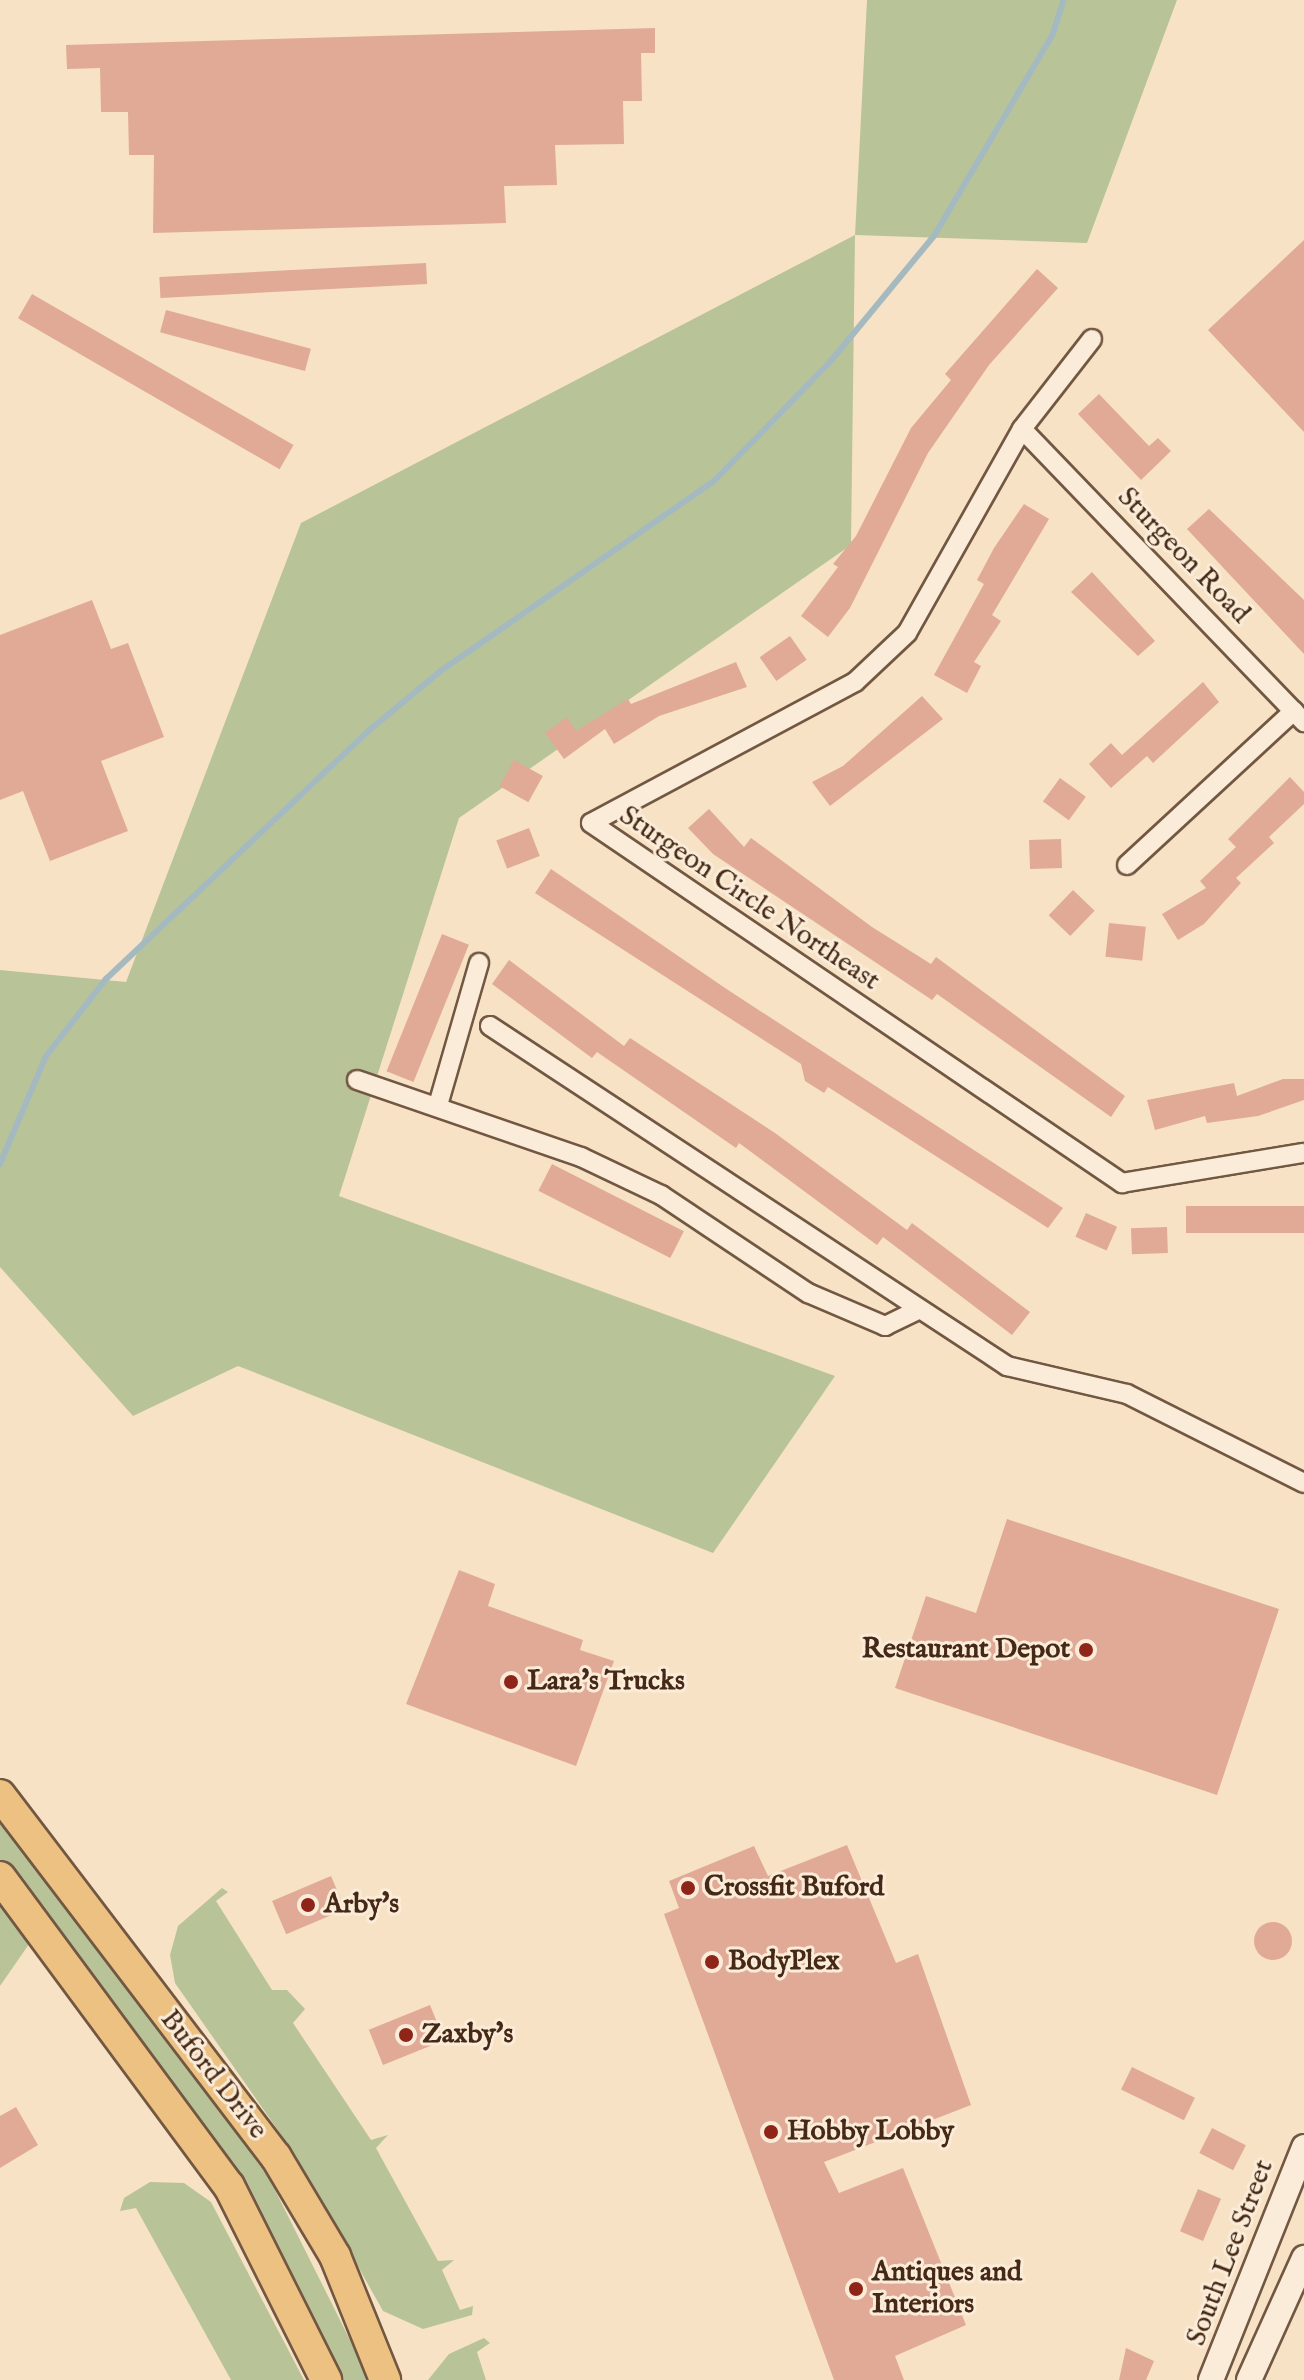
<!DOCTYPE html>
<html>
<head>
<meta charset="utf-8">
<style>
  body { margin:0 }
  #map { position:relative; width:1304px; height:2380px; overflow:hidden; background:#f7e2c5; font-family:"IM FELL English",serif }
  div>[style] { position:absolute }
  [style*='--x'] { left:calc(var(--x)*1px); top:calc(var(--y)*1px); width:calc(var(--w)*1px); rotate:calc(var(--a)*1deg) }
  .green>* { inset:0; background:#b8c498 }
  .stream>* { height:6px; margin:-3px; padding:0 3px; transform-origin:3px; border-radius:3px; background:#a4bac0 }
  .building>* { inset:0; background:#e0aa96; transform-origin:0 0 }
  .round { border-radius:50% }
  .roads { filter:drop-shadow(2px 0 #725742) drop-shadow(-2px 0 #725742) drop-shadow(0 2px #725742) drop-shadow(0 -2px #725742) }
  .minor>* { height:18px; margin:-9px; padding:0 9px; transform-origin:9px; border-radius:9px; background:#faecd9 }
  .secondary>* { height:24px; margin:-12px; padding:0 12px; transform-origin:12px; border-radius:12px; background:#faecd9 }
  .trunk>* { height:30px; margin:-15px; padding:0 15px; transform-origin:15px; border-radius:15px; background:#ecc182 }
  .dots>* { width:22px; height:22px; translate:-50% -50%; box-sizing:border-box; border:4px solid #faecd9; border-radius:50% }
  span { translate:-50% -50%; white-space:nowrap; text-align:center; line-height:1.15; -webkit-text-stroke:6px #faecd9; paint-order:stroke }
  .street-label { font-size:28px; color:#452916 }
  .poi-label { font-size:28px; color:#452916; font-weight:700 }
  .right { translate:-100% -50%; text-align:right }
  .left { translate:0 -50%; text-align:left }
</style>
</head>
<body>
<div id="map">
  <div class="green">
    <div style="clip-path:polygon(867px 0,1177px 0,1087px 243px,855px 235px,851px 545px,459px 818px,339px 1196px,835px 1376px,713px 1553px,238px 1366px,133px 1416px,0 1267px,0 970px,126px 982px,301px 523px,855px 235px)"></div>
    <div style="clip-path:polygon(0 1812px,269px 2178px,370px 2380px,340px 2380px,257px 2214px,45px 1921px,0 1986px)"></div>
    <div style="clip-path:polygon(222px 1888px,228px 1892px,216px 1901px,272px 1990px,287px 1990px,305px 2009px,293px 2023px,371px 2140px,388px 2135px,376px 2148px,438px 2261px,454px 2260px,442px 2270px,460px 2310px,473px 2306px,472px 2315px,423px 2329px,383px 2311px,296px 2156px,175px 1983px,170px 1955px,178px 1926px)"></div>
    <div style="clip-path:polygon(150px 2182px,184px 2183px,211px 2202px,304px 2380px,231px 2380px,136px 2208px,120px 2211px,124px 2198px)"></div>
    <div style="clip-path:polygon(484px 2338px,490px 2343px,477px 2352px,486px 2380px,428px 2380px,449px 2354px)"></div>
  </div>
  <div class="stream">
    <div style="--x:0;--y:1164;--w:117;--a:-66.9"></div>
    <div style="--x:46;--y:1056;--w:98;--a:-52.1"></div>
    <div style="--x:106;--y:979;--w:359;--a:-43.4"></div>
    <div style="--x:367;--y:732;--w:97;--a:-39.6"></div>
    <div style="--x:442;--y:670;--w:330;--a:-34.8"></div>
    <div style="--x:713;--y:482;--w:168;--a:-45.7"></div>
    <div style="--x:830;--y:362;--w:163;--a:-50.5"></div>
    <div style="--x:934;--y:236;--w:232;--a:-59.5"></div>
    <div style="--x:1052;--y:36;--w:38;--a:-72"></div>
  </div>
  <div class="building">
    <div style="clip-path:polygon(655px 28px,655px 53px,641px 53px,642px 101px,623px 101px,624px 144px,555px 145px,557px 185px,504px 186px,506px 223px,153px 233px,154px 155px,129px 155px,128px 112px,101px 112px,100px 68px,67px 69px,66px 45px)"></div>
    <div style="clip-path:polygon(1304px 240px,1304px 432px,1208px 330px)"></div>
    <div style="left:426px;top:263px;width:21px;height:267px;rotate:87deg"></div>
    <div style="clip-path:polygon(1037px 269px,1058px 288px,989px 365px,928px 453px,850px 608px,828px 637px,801px 616px,838px 567px,833px 564px,856px 536px,911px 428px,951px 380px,945px 374px)"></div>
    <div style="left:32px;top:294px;width:302px;height:28px;rotate:30deg"></div>
    <div style="left:166px;top:310px;width:150px;height:23px;rotate:15deg"></div>
    <div style="clip-path:polygon(1099px 394px,1149px 446px,1158px 438px,1171px 451px,1141px 480px,1078px 414px)"></div>
    <div style="clip-path:polygon(1024px 504px,1049px 519px,992px 615px,1001px 621px,974px 662px,981px 666px,967px 693px,934px 675px,984px 584px,977px 580px,994px 548px)"></div>
    <div style="clip-path:polygon(1209px 509px,1304px 600px,1304px 654px,1187px 529px)"></div>
    <div style="clip-path:polygon(1092px 572px,1155px 641px,1138px 656px,1071px 592px)"></div>
    <div style="clip-path:polygon(92px 600px,111px 649px,128px 643px,164px 737px,101px 761px,128px 831px,50px 861px,23px 791px,0 800px,0 635px)"></div>
    <div style="left:790px;top:636px;width:29px;height:37px;rotate:55deg"></div>
    <div style="clip-path:polygon(736px 662px,747px 687px,659px 716px,614px 744px,605px 729px,564px 759px,545px 733px,567px 717px,576px 731px,628px 699px,631px 704px)"></div>
    <div style="clip-path:polygon(1203px 682px,1219px 702px,1153px 763px,1147px 756px,1111px 788px,1089px 764px,1111px 743px,1122px 755px)"></div>
    <div style="clip-path:polygon(922px 696px,943px 719px,830px 806px,812px 782px,843px 766px)"></div>
    <div style="left:514px;top:760px;width:33px;height:30px;rotate:29deg"></div>
    <div style="clip-path:polygon(1290px 777px,1304px 792px,1304px 804px,1269px 837px,1274px 843px,1236px 878px,1241px 883px,1204px 924px,1178px 940px,1162px 914px,1206px 888px,1200px 881px,1236px 847px,1228px 839px)"></div>
    <div style="left:1060px;top:778px;width:32px;height:29px;rotate:36deg"></div>
    <div style="clip-path:polygon(709px 809px,744px 847px,751px 838px,872px 927px,931px 964px,936px 957px,1125px 1096px,1111px 1117px,937px 994px,932px 1000px,713px 854px,688px 828px)"></div>
    <div style="left:529px;top:828px;width:30px;height:35px;rotate:69deg"></div>
    <div style="left:1061px;top:839px;width:29px;height:32px;rotate:88deg"></div>
    <div style="clip-path:polygon(551px 869px,725px 988px,1063px 1208px,1048px 1228px,828px 1087px,824px 1093px,805px 1081px,801px 1064px,535px 893px)"></div>
    <div style="left:1073px;top:890px;width:30px;height:35px;rotate:44deg"></div>
    <div style="left:1109px;top:923px;width:37px;height:34px;rotate:6deg"></div>
    <div style="left:442px;top:934px;width:29px;height:148px;rotate:22deg"></div>
    <div style="clip-path:polygon(509px 960px,624px 1046px,630px 1038px,775px 1133px,907px 1230px,912px 1223px,1030px 1312px,1012px 1335px,883px 1237px,877px 1245px,739px 1143px,736px 1148px,597px 1052px,592px 1058px,492px 984px)"></div>
    <div style="clip-path:polygon(1283px 1079px,1304px 1079px,1304px 1100px,1258px 1116px,1207px 1123px,1205px 1116px,1155px 1130px,1147px 1100px,1234px 1083px,1237px 1096px)"></div>
    <div style="left:552px;top:1164px;width:148px;height:30px;rotate:27deg"></div>
    <div style="left:1304px;top:1206px;width:27px;height:118px;rotate:90deg"></div>
    <div style="left:1086px;top:1213px;width:34px;height:26px;rotate:24deg"></div>
    <div style="left:1167px;top:1227px;width:26px;height:36px;rotate:88deg"></div>
    <div style="clip-path:polygon(1007px 1519px,1279px 1609px,1217px 1795px,895px 1688px,926px 1596px,976px 1613px)"></div>
    <div style="clip-path:polygon(459px 1570px,495px 1584px,488px 1606px,583px 1640px,580px 1650px,614px 1661px,576px 1766px,406px 1704px)"></div>
    <div style="clip-path:polygon(847px 1845px,896px 1963px,918px 1954px,971px 2105px,824px 2162px,839px 2193px,903px 2168px,966px 2325px,895px 2356px,904px 2380px,834px 2380px,664px 1914px,679px 1908px,669px 1881px,754px 1846px,768px 1876px)"></div>
    <div style="left:331px;top:1876px;width:36px;height:64px;rotate:67deg"></div>
    <div class="round" style="left:1254px;top:1922px;width:38px;height:38px"></div>
    <div style="left:430px;top:2005px;width:38px;height:66px;rotate:68deg"></div>
    <div style="left:1132px;top:2067px;width:70px;height:25px;rotate:26deg"></div>
    <div style="clip-path:polygon(16px 2107px,38px 2145px,0 2168px,0 2116px)"></div>
    <div style="left:1212px;top:2128px;width:38px;height:28px;rotate:27deg"></div>
    <div style="left:1198px;top:2189px;width:25px;height:46px;rotate:23deg"></div>
    <div style="clip-path:polygon(1126px 2348px,1154px 2361px,1146px 2380px,1119px 2380px)"></div>
  </div>
  <div class="roads">
    <div class="minor">
      <div style="--x:1092;--y:339;--w:114;--a:127.9"></div>
      <div style="--x:1022;--y:429;--w:234;--a:119.4"></div>
      <div style="--x:907;--y:633;--w:71;--a:136.7"></div>
      <div style="--x:855;--y:682;--w:299;--a:151.9"></div>
      <div style="--x:591;--y:823;--w:642;--a:34.14"></div>
      <div style="--x:1122;--y:1183;--w:184;--a:-9.4"></div>
      <div style="--x:1022;--y:429;--w:407;--a:46.1"></div>
      <div style="--x:1127;--y:865;--w:227;--a:-42.7"></div>
      <div style="--x:490;--y:1026;--w:619;--a:33.33"></div>
      <div style="--x:1007;--y:1366;--w:123;--a:13.1"></div>
      <div style="--x:1127;--y:1394;--w:198;--a:26.7"></div>
      <div style="--x:357;--y:1080;--w:237;--a:19"></div>
      <div style="--x:581;--y:1157;--w:89;--a:25.4"></div>
      <div style="--x:661;--y:1195;--w:177;--a:33.7"></div>
      <div style="--x:808;--y:1293;--w:84;--a:23.2"></div>
      <div style="--x:885;--y:1326;--w:34;--a:-26"></div>
      <div style="--x:438;--y:1105;--w:148;--a:-73.9"></div>
    </div>
    <div class="secondary">
      <div style="--x:1211;--y:2380;--w:251;--a:-68.2"></div>
      <div style="--x:1249;--y:2380;--w:134;--a:-65.7"></div>
    </div>
    <div class="trunk">
      <div style="--x:0;--y:1795;--w:455;--a:52.7"></div>
      <div style="--x:276;--y:2157;--w:115;--a:59.2"></div>
      <div style="--x:335;--y:2256;--w:134;--a:68"></div>
      <div style="--x:0;--y:1877;--w:385;--a:53.5"></div>
      <div style="--x:229;--y:2186;--w:217;--a:63.4"></div>
    </div>
  </div>
  <div class="dots">
    <div style="left:1086px;top:1650px;background:#8f2418"></div>
    <div style="left:511px;top:1682px;background:#8f2418"></div>
    <div style="left:688px;top:1888px;background:#8f2418"></div>
    <div style="left:308px;top:1905px;background:#8f2418"></div>
    <div style="left:712px;top:1962px;background:#8f2418"></div>
    <div style="left:406px;top:2035px;background:#8f2418"></div>
    <div style="left:771px;top:2132px;background:#8f2418"></div>
    <div style="left:856px;top:2289px;background:#8f2418"></div>
  </div>
  <div class="street-label">
    <span style="left:1183px;top:556px;rotate:46deg">Sturgeon Road</span>
    <span style="left:749px;top:899px;rotate:34deg">Sturgeon Circle Northeast</span>
    <span style="left:213px;top:2075px;rotate:52deg">Buford Drive</span>
    <span style="left:1231px;top:2253px;rotate:-69deg">South Lee Street</span>
  </div>
  <div class="poi-label">
    <span class="right" style="left:1070px;top:1650px">Restaurant Depot</span>
    <span class="left" style="left:527px;top:1682px">Lara's Trucks</span>
    <span class="left" style="left:704px;top:1888px">Crossfit Buford</span>
    <span class="left" style="left:324px;top:1905px">Arby's</span>
    <span class="left" style="left:728px;top:1962px">BodyPlex</span>
    <span class="left" style="left:422px;top:2035px">Zaxby's</span>
    <span class="left" style="left:787px;top:2132px">Hobby Lobby</span>
    <span class="left" style="left:872px;top:2289px">Antiques and<br>Interiors</span>
  </div>
</div>
</body>
</html>
